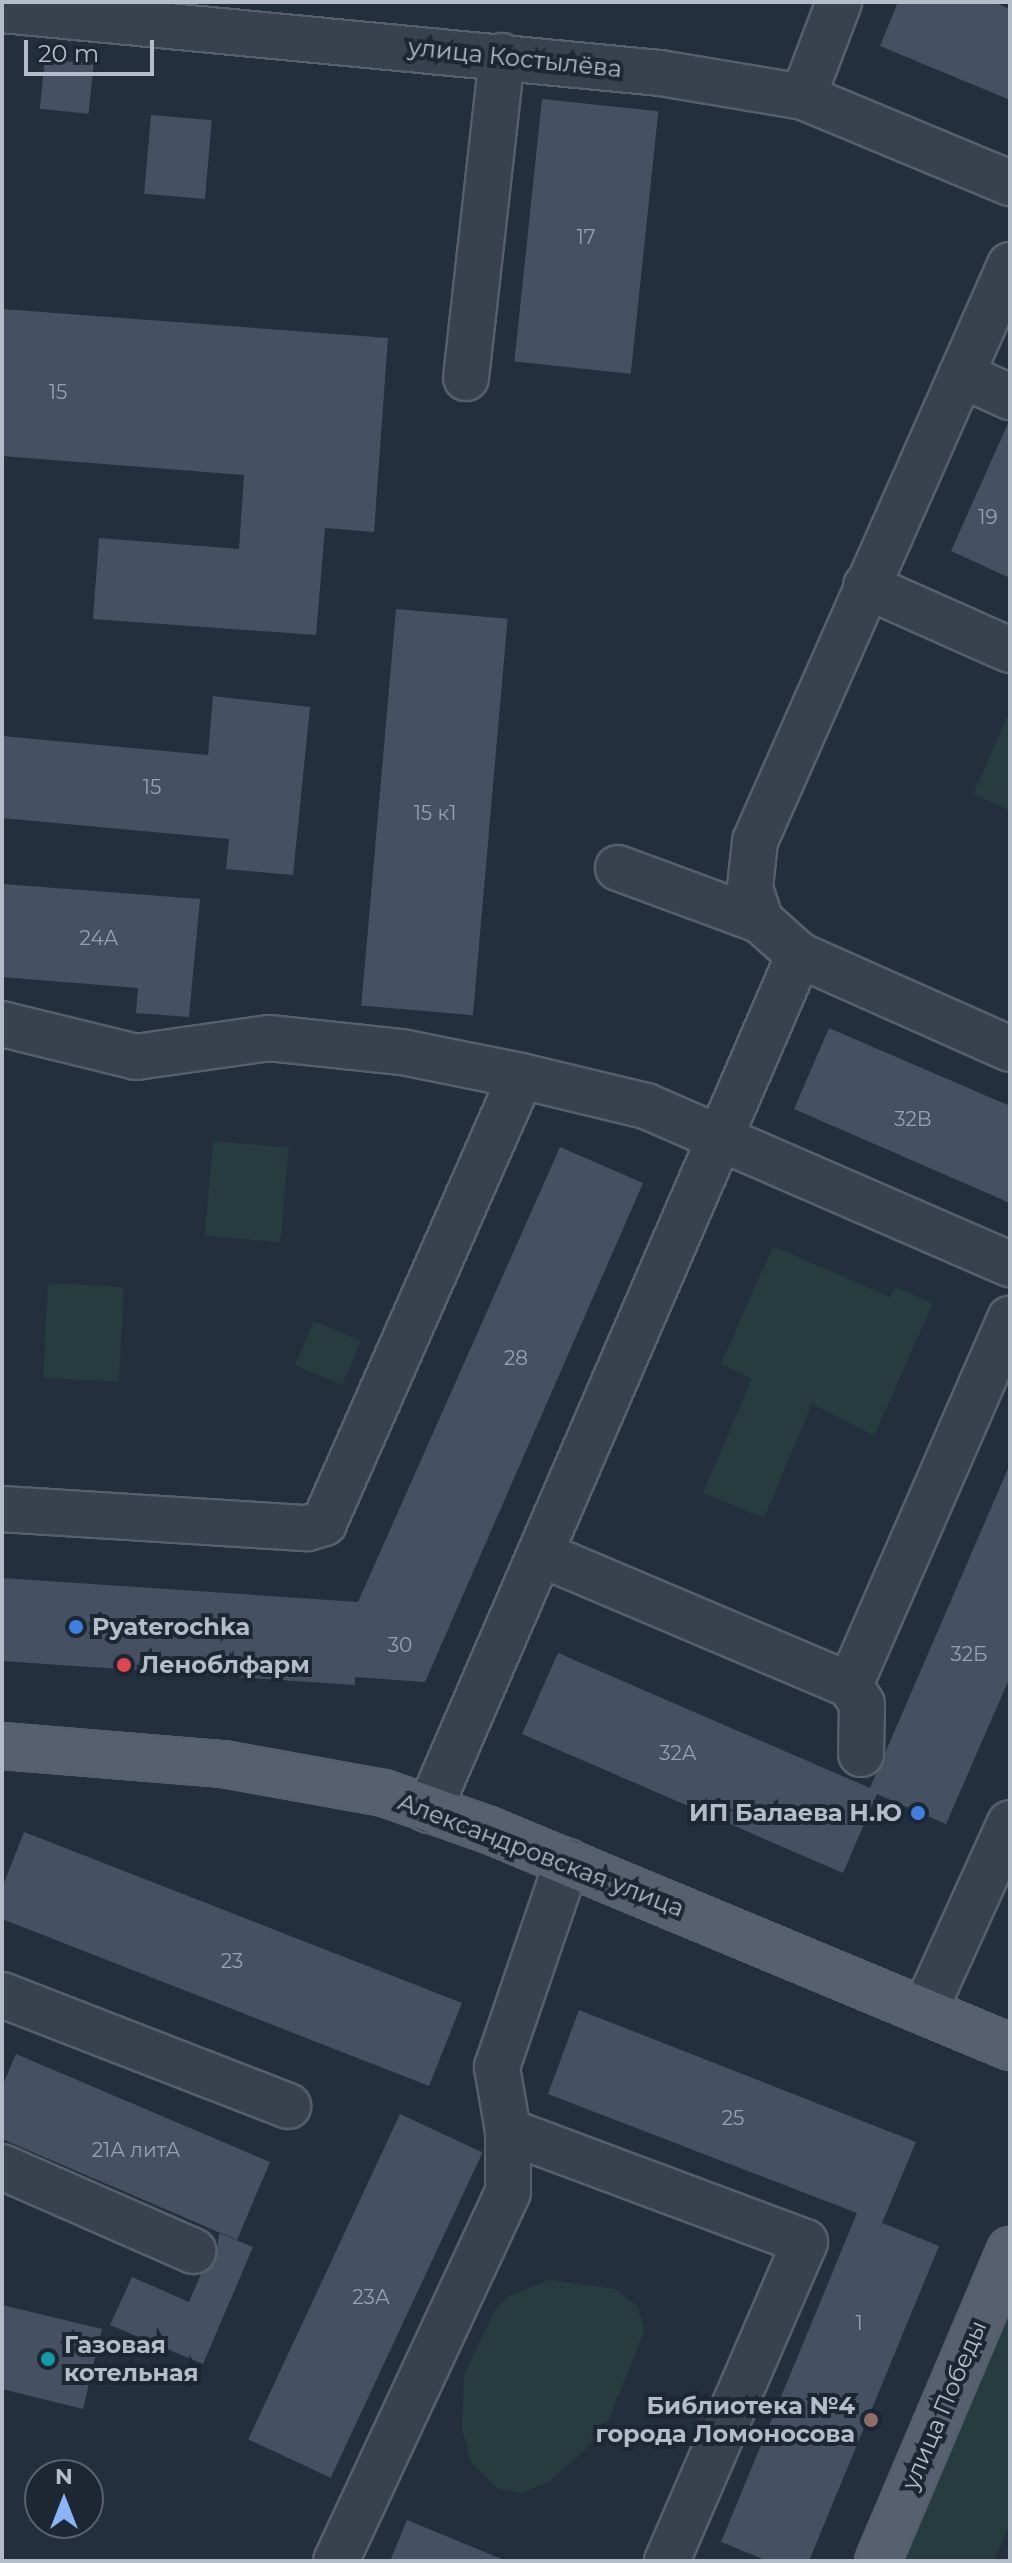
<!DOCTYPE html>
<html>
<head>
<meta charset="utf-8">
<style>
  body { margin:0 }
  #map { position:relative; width:1012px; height:2563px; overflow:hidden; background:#242f3e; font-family:Montserrat,sans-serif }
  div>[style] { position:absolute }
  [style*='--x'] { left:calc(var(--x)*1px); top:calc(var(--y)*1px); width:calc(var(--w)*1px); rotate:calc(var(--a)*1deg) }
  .green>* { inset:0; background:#263c3f; transform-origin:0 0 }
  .building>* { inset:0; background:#455162; transform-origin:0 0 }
  .roads { filter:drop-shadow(2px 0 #565f6c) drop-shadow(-2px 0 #565f6c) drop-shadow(0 2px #565f6c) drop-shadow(0 -2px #565f6c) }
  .minor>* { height:44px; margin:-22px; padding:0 22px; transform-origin:22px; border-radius:22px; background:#38414e }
  .major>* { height:44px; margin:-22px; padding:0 22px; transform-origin:22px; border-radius:22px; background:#56606e }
  .dots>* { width:22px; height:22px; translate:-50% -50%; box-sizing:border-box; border:4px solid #1d2633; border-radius:50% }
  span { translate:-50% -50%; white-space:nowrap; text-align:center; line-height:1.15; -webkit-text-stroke:8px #1d2633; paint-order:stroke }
  .number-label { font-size:20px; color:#98a1af }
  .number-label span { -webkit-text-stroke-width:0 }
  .street-label { font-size:24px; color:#b4bcc9 }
  .poi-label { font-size:24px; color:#b4bcc9; font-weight:700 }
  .left { translate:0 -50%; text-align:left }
  .right { translate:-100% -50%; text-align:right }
  .frame { position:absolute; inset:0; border:4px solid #b4bcc9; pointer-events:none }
  .north { position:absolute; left:24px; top:2459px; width:80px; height:80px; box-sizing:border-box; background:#1d2633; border:2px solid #59626f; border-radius:50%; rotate:0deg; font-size:22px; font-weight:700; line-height:32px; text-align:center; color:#b4bcc9 }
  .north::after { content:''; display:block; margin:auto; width:28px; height:36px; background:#8ab4f8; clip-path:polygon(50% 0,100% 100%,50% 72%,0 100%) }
  .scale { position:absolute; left:24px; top:40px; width:130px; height:36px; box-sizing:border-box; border:4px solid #b4bcc9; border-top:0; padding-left:10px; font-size:24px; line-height:28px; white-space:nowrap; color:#b4bcc9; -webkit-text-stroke:6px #1d2633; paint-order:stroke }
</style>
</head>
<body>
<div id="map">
  <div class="green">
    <div style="clip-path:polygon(1010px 711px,1010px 811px,973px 794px)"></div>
    <div style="left:213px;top:1141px;width:76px;height:95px;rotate:5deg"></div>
    <div style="clip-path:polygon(773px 1246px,890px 1297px,895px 1287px,933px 1303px,874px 1436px,812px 1404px,764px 1518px,703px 1493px,752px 1379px,721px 1364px)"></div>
    <div style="left:48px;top:1283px;width:76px;height:95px;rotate:3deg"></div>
    <div style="left:314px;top:1321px;width:51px;height:48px;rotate:23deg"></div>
    <div style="clip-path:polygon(549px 2280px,615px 2289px,638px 2307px,644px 2332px,608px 2421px,584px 2451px,549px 2482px,522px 2493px,498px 2489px,471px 2462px,462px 2428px,464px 2375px,495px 2310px,509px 2296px)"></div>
    <div style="clip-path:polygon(1010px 2313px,1010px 2523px,994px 2561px,904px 2561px)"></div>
  </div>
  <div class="building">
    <div style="clip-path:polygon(898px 2px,993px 2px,1010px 9px,1010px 100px,880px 46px)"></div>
    <div style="left:45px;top:59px;width:49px;height:50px;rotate:6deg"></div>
    <div style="left:542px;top:99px;width:117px;height:264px;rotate:6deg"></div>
    <div style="left:151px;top:115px;width:61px;height:79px;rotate:5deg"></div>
    <div style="clip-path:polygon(2px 309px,388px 338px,374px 532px,325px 528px,316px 635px,93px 619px,99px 538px,239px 549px,244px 475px,2px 456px)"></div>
    <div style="clip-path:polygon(1009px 421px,1010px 422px,1010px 578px,951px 551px)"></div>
    <div style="left:396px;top:609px;width:112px;height:398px;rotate:5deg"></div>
    <div style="clip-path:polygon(213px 696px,310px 707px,293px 875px,226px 869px,229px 839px,2px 818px,2px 736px,208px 755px)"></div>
    <div style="clip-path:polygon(2px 884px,200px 899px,189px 1017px,136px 1013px,138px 988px,2px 977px)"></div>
    <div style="clip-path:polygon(829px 1028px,1010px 1106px,1010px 1203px,794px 1109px)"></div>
    <div style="clip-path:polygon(560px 1147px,643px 1183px,425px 1682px,355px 1677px,355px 1685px,2px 1661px,2px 1578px,358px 1602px)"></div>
    <div style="clip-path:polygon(1010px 1464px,1010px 1677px,946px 1824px,877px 1794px,843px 1873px,522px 1734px,558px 1653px,870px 1788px)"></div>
    <div style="clip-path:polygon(24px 1832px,462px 2003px,429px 2086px,2px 1919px,2px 1888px)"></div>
    <div style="clip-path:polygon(579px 2010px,916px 2142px,882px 2223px,858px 2213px,939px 2246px,809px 2561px,768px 2561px,721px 2542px,857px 2213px,548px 2094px)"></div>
    <div style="clip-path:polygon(16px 2054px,270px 2162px,237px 2240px,2px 2139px,2px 2087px)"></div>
    <div style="left:400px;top:2114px;width:91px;height:359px;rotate:25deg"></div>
    <div style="clip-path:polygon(219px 2233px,253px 2247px,203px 2364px,110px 2325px,132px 2277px,189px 2302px,201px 2274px,216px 2260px)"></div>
    <div style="clip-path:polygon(2px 2305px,102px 2329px,83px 2409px,2px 2389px)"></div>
    <div style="clip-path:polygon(407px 2520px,504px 2560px,504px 2561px,390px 2561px)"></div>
  </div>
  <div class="roads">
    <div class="minor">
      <div style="--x:2;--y:10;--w:661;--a:5.47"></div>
      <div style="--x:660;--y:73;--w:145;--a:9.5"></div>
      <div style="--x:803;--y:97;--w:224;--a:22.6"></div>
      <div style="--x:803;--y:97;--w:102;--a:-69.2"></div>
      <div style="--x:1010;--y:265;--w:630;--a:113.88"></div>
      <div style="--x:755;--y:841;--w:47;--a:96.1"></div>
      <div style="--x:750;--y:888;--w:35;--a:72"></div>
      <div style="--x:761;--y:921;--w:51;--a:41.8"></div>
      <div style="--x:799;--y:955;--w:231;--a:24"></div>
      <div style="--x:961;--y:375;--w:54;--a:24.2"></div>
      <div style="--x:466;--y:378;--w:324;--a:-83.6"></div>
      <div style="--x:866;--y:586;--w:158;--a:24"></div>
      <div style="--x:618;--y:868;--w:153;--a:20.3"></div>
      <div style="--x:2;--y:1024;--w:138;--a:13.8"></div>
      <div style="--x:136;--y:1057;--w:134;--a:-8.1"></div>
      <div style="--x:269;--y:1038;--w:134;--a:6"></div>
      <div style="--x:402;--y:1052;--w:121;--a:11.4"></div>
      <div style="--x:521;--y:1076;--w:129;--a:13.5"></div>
      <div style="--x:646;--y:1106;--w:397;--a:23.5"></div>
      <div style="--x:2;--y:1509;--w:306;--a:3.6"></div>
      <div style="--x:307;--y:1528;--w:18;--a:-16"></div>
      <div style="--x:324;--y:1523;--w:488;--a:-66.2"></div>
      <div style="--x:543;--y:1555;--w:333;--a:23"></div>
      <div style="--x:850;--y:1685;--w:22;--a:58"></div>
      <div style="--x:862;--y:1704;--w:50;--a:91.1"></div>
      <div style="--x:850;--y:1685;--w:400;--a:-66.4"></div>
      <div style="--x:429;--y:1810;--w:932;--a:-66.6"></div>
      <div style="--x:2;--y:1995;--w:307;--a:21.2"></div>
      <div style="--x:925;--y:2010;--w:205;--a:-65.6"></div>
      <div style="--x:508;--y:2131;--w:317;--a:20.5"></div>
      <div style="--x:805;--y:2242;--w:348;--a:113.4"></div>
      <div style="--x:2;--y:2167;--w:209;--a:23.7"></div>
      <div style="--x:336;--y:2561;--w:407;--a:-65"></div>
      <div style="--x:508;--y:2192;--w:61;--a:-90"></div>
      <div style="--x:508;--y:2131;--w:65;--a:-99.8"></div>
      <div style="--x:497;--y:2067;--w:217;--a:-71.1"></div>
    </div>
    <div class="major">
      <div style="--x:2;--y:1746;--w:222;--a:4.7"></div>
      <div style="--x:223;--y:1764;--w:164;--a:10.2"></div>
      <div style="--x:384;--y:1793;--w:111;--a:19.4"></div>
      <div style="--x:489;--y:1830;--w:564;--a:22.61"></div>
      <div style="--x:878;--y:2561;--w:338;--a:-67"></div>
    </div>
  </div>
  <div class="dots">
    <div style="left:76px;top:1627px;background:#3f7fe0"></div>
    <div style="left:124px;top:1665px;background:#e0444e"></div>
    <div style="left:918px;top:1813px;background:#3f7fe0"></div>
    <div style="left:48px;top:2359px;background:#0f9aa8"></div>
    <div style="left:871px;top:2420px;background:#8d6e63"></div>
  </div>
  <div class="number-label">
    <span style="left:586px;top:237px">17</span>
    <span style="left:58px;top:392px">15</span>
    <span style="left:988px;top:517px">19</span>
    <span style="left:152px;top:787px">15</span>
    <span style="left:435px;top:813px">15 к1</span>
    <span style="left:99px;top:938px">24А</span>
    <span style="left:913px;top:1119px">32В</span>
    <span style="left:516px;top:1358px">28</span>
    <span style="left:400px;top:1645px">30</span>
    <span style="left:969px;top:1654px">32Б</span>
    <span style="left:678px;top:1753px">32А</span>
    <span style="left:232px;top:1961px">23</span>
    <span style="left:733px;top:2118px">25</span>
    <span style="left:136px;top:2150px">21А литА</span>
    <span style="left:371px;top:2297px">23А</span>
    <span style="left:859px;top:2323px">1</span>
  </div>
  <div class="street-label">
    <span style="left:515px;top:58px;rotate:6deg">улица Костылёва</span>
    <span style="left:541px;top:1855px;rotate:21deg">Александровская улица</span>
    <span style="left:944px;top:2405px;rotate:-67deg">улица Победы</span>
  </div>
  <div class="poi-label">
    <span class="left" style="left:92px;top:1627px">Pyaterochka</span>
    <span class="left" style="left:140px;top:1665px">Леноблфарм</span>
    <span class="right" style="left:902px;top:1813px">ИП Балаева Н.Ю</span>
    <span class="left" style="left:64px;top:2359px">Газовая<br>котельная</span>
    <span class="right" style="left:855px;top:2420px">Библиотека №4<br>города Ломоносова</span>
  </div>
  <div class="frame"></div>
  <div class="north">N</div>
  <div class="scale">20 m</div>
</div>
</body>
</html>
